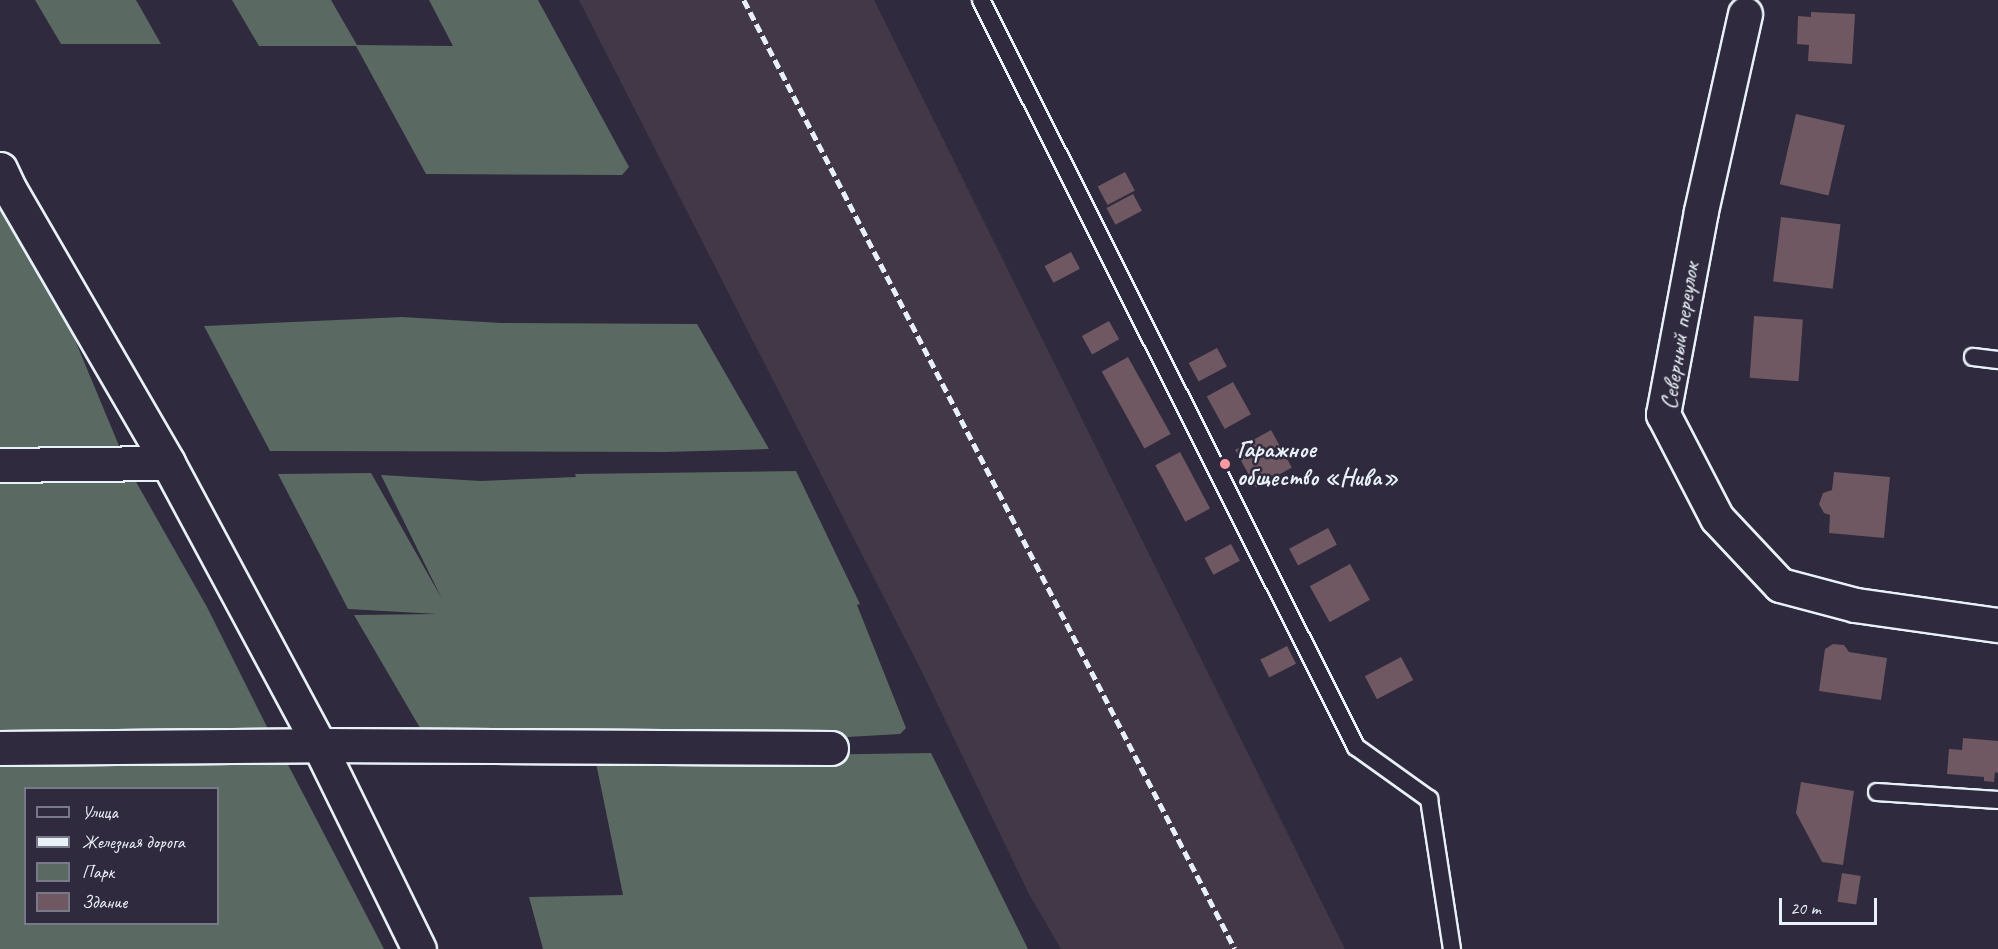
<!DOCTYPE html>
<html>
<head>
<meta charset="utf-8">
<style>
  body { margin:0 }
  #map { position:relative; width:1998px; height:949px; overflow:hidden; background:#2f2a3d; font-family:Caveat,sans-serif }
  div>[style] { position:absolute }
  [style*='--x'] { left:calc(var(--x)*1px); top:calc(var(--y)*1px); width:calc(var(--w)*1px); rotate:calc(var(--a)*1deg) }
  .built>* { inset:0; background:#423848 }
  .green>* { inset:0; background:#5a6961 }
  .building>* { inset:0; background:#6f5861; transform-origin:0 0 }
  .roads { filter:drop-shadow(2px 0 #e8f1f8) drop-shadow(-2px 0 #e8f1f8) drop-shadow(0 2px #e8f1f8) drop-shadow(0 -2px #e8f1f8) }
  .lane>* { height:16px; margin:-8px; padding:0 8px; transform-origin:8px; border-radius:8px; background:#2f2a3d }
  .street>* { height:33px; margin:-16.5px; padding:0 16.5px; transform-origin:16.5px; border-radius:16.5px; background:#2f2a3d }
  .rail>* { height:4.5px; margin-top:-2.25px; transform-origin:0; background:repeating-linear-gradient(90deg,#e8f1f8 0 9px,transparent 0 13.5px) }
  .dots>* { width:16px; height:16px; translate:-50% -50%; box-sizing:border-box; border:3px solid #2f2a3d; border-radius:50% }
  span { translate:-50% -50%; white-space:nowrap; text-align:center; line-height:1.15; -webkit-text-stroke:5px #2f2a3d; paint-order:stroke }
  .street-label { font-size:24px; color:#e8f1f8 }
  .poi-label { font-size:24px; color:#e8f1f8; font-weight:700 }
  .left { translate:0 -50%; text-align:left }
  .legend { position:absolute; left:24px; top:787px; width:195px; height:138px; box-sizing:border-box; background:#2f2a3d; border:2px solid #797a88; margin:0; padding:8px 10px; list-style:none; font-size:18px; color:#e8f1f8 }
  .legend li { display:flex; align-items:center; gap:12px; height:30px }
  .legend b { width:30px; border:2px solid #797a88 }
  .scale { position:absolute; left:1779px; top:898px; width:98px; height:27px; box-sizing:border-box; border:3px solid #e8f1f8; border-top:0; padding-left:8px; font-size:18px; line-height:21px; white-space:nowrap; color:#e8f1f8; -webkit-text-stroke:4px #2f2a3d; paint-order:stroke }
</style>
</head>
<body>
<div id="map">
  <div class="built">
    <div style="clip-path:polygon(579px 0,874px 0,1345px 949px,1061px 949px,1029px 894px,922px 672px)"></div>
  </div>
  <div class="green">
    <div style="clip-path:polygon(35px 0,136px 0,161px 44px,61px 44px)"></div>
    <div style="clip-path:polygon(232px 0,331px 0,357px 45px,453px 46px,429px 0,538px 0,629px 167px,622px 175px,426px 174px,356px 46px,259px 46px)"></div>
    <div style="clip-path:polygon(0 205px,65px 316px,122px 453px,0 453px)"></div>
    <div style="clip-path:polygon(402px 317px,501px 323px,697px 324px,769px 449px,665px 452px,270px 451px,204px 326px)"></div>
    <div style="clip-path:polygon(0 470px,131px 473px,207px 607px,272px 737px,0 736px)"></div>
    <div style="clip-path:polygon(796px 471px,860px 604px,857px 605px,906px 728px,900px 734px,812px 739px,430px 745px,354px 615px,437px 614px,348px 609px,278px 474px,371px 473px,442px 599px,381px 475px,481px 481px,576px 477px,575px 474px)"></div>
    <div style="clip-path:polygon(evenodd,0 752px,283px 755px,384px 949px,0 949px,0 752px,26px 788px,218px 788px,218px 924px,26px 924px,26px 788px)"></div>
    <div style="clip-path:polygon(931px 753px,1028px 949px,543px 949px,529px 897px,623px 895px,595px 758px)"></div>
  </div>
  <div class="building">
    <div style="clip-path:polygon(1811px 12px,1855px 14px,1852px 64px,1808px 61px,1809px 45px,1797px 44px,1798px 16px,1811px 17px)"></div>
    <div style="left:1796px;top:114px;width:50px;height:72px;rotate:13deg"></div>
    <div style="left:1125px;top:172px;width:21px;height:31px;rotate:62deg"></div>
    <div style="left:1133px;top:194px;width:19px;height:30px;rotate:62deg"></div>
    <div style="left:1781px;top:217px;width:60px;height:65px;rotate:7deg"></div>
    <div style="left:1071px;top:252px;width:19px;height:30px;rotate:62deg"></div>
    <div style="left:1754px;top:316px;width:49px;height:62px;rotate:4deg"></div>
    <div style="left:1109px;top:321px;width:21px;height:31px;rotate:61deg"></div>
    <div style="left:1217px;top:348px;width:21px;height:32px;rotate:62deg"></div>
    <div style="left:1128px;top:357px;width:88px;height:30px;rotate:61deg"></div>
    <div style="left:1233px;top:382px;width:37px;height:30px;rotate:61deg"></div>
    <div style="left:1271px;top:430px;width:43px;height:41px;rotate:61deg"></div>
    <div style="left:1180px;top:452px;width:64px;height:28px;rotate:62deg"></div>
    <div style="clip-path:polygon(1834px 472px,1890px 477px,1884px 538px,1829px 533px,1830px 515px,1824px 513px,1819px 504px,1823px 493px,1832px 490px)"></div>
    <div style="left:1328px;top:528px;width:19px;height:44px;rotate:62deg"></div>
    <div style="left:1231px;top:544px;width:19px;height:30px;rotate:62deg"></div>
    <div style="left:1350px;top:564px;width:41px;height:46px;rotate:61deg"></div>
    <div style="clip-path:polygon(1833px 644px,1844px 645px,1849px 652px,1887px 658px,1881px 700px,1819px 691px,1825px 649px)"></div>
    <div style="left:1287px;top:646px;width:20px;height:30px;rotate:63deg"></div>
    <div style="left:1401px;top:657px;width:26px;height:41px;rotate:62deg"></div>
    <div style="clip-path:polygon(1963px 738px,1998px 741px,1998px 773px,1995px 772px,1994px 782px,1984px 781px,1984px 777px,1947px 774px,1949px 749px,1962px 750px)"></div>
    <div style="clip-path:polygon(1801px 782px,1854px 791px,1843px 865px,1822px 862px,1796px 813px)"></div>
    <div style="left:1842px;top:873px;width:19px;height:29px;rotate:9deg"></div>
  </div>
  <div class="roads">
    <div class="lane">
      <div style="--x:981;--y:0;--w:836;--a:63.34"></div>
      <div style="--x:1356;--y:747;--w:90;--a:35.5"></div>
      <div style="--x:1429;--y:799;--w:152;--a:81.3"></div>
      <div style="--x:1973;--y:357;--w:25;--a:7"></div>
      <div style="--x:1877;--y:792;--w:121;--a:3.8"></div>
    </div>
    <div class="street">
      <div style="--x:1745;--y:14;--w:202;--a:102.6"></div>
      <div style="--x:1701;--y:211;--w:207;--a:100.6"></div>
      <div style="--x:1663;--y:414;--w:117;--a:62.6"></div>
      <div style="--x:1717;--y:518;--w:92;--a:46.8"></div>
      <div style="--x:1780;--y:585;--w:78;--a:14.9"></div>
      <div style="--x:1855;--y:605;--w:144;--a:8"></div>
      <div style="--x:0;--y:169;--w:23;--a:65"></div>
      <div style="--x:10;--y:190;--w:315;--a:59.9"></div>
      <div style="--x:168;--y:463;--w:320;--a:61.8"></div>
      <div style="--x:319;--y:745;--w:227;--a:63.9"></div>
      <div style="--x:0;--y:465;--w:168;--a:-0.7"></div>
      <div style="--x:0;--y:748;--w:319;--a:-0.5"></div>
      <div style="--x:319;--y:745;--w:512;--a:0.34"></div>
    </div>
  </div>
  <div class="rail">
    <div style="--x:744;--y:0;--w:1068;--a:62.64"></div>
  </div>
  <div class="dots">
    <div style="left:1225px;top:464px;background:#ff9aa2"></div>
  </div>
  <div class="street-label">
    <span style="left:1680px;top:336px;rotate:-81deg">Северный переулок</span>
  </div>
  <div class="poi-label">
    <span class="left" style="left:1237px;top:464px">Гаражное<br>общество «Нива»</span>
  </div>
  <ul class="legend">
  <li><b style="height:8px;background:#2f2a3d"></b>Улица</li>
  <li><b style="height:8px;background:#e8f1f8"></b>Железная дорога</li>
  <li><b style="height:16px;background:#5a6961"></b>Парк</li>
  <li><b style="height:16px;background:#6f5861"></b>Здание</li>
  </ul>
  <div class="scale">20 m</div>
</div>
</body>
</html>
